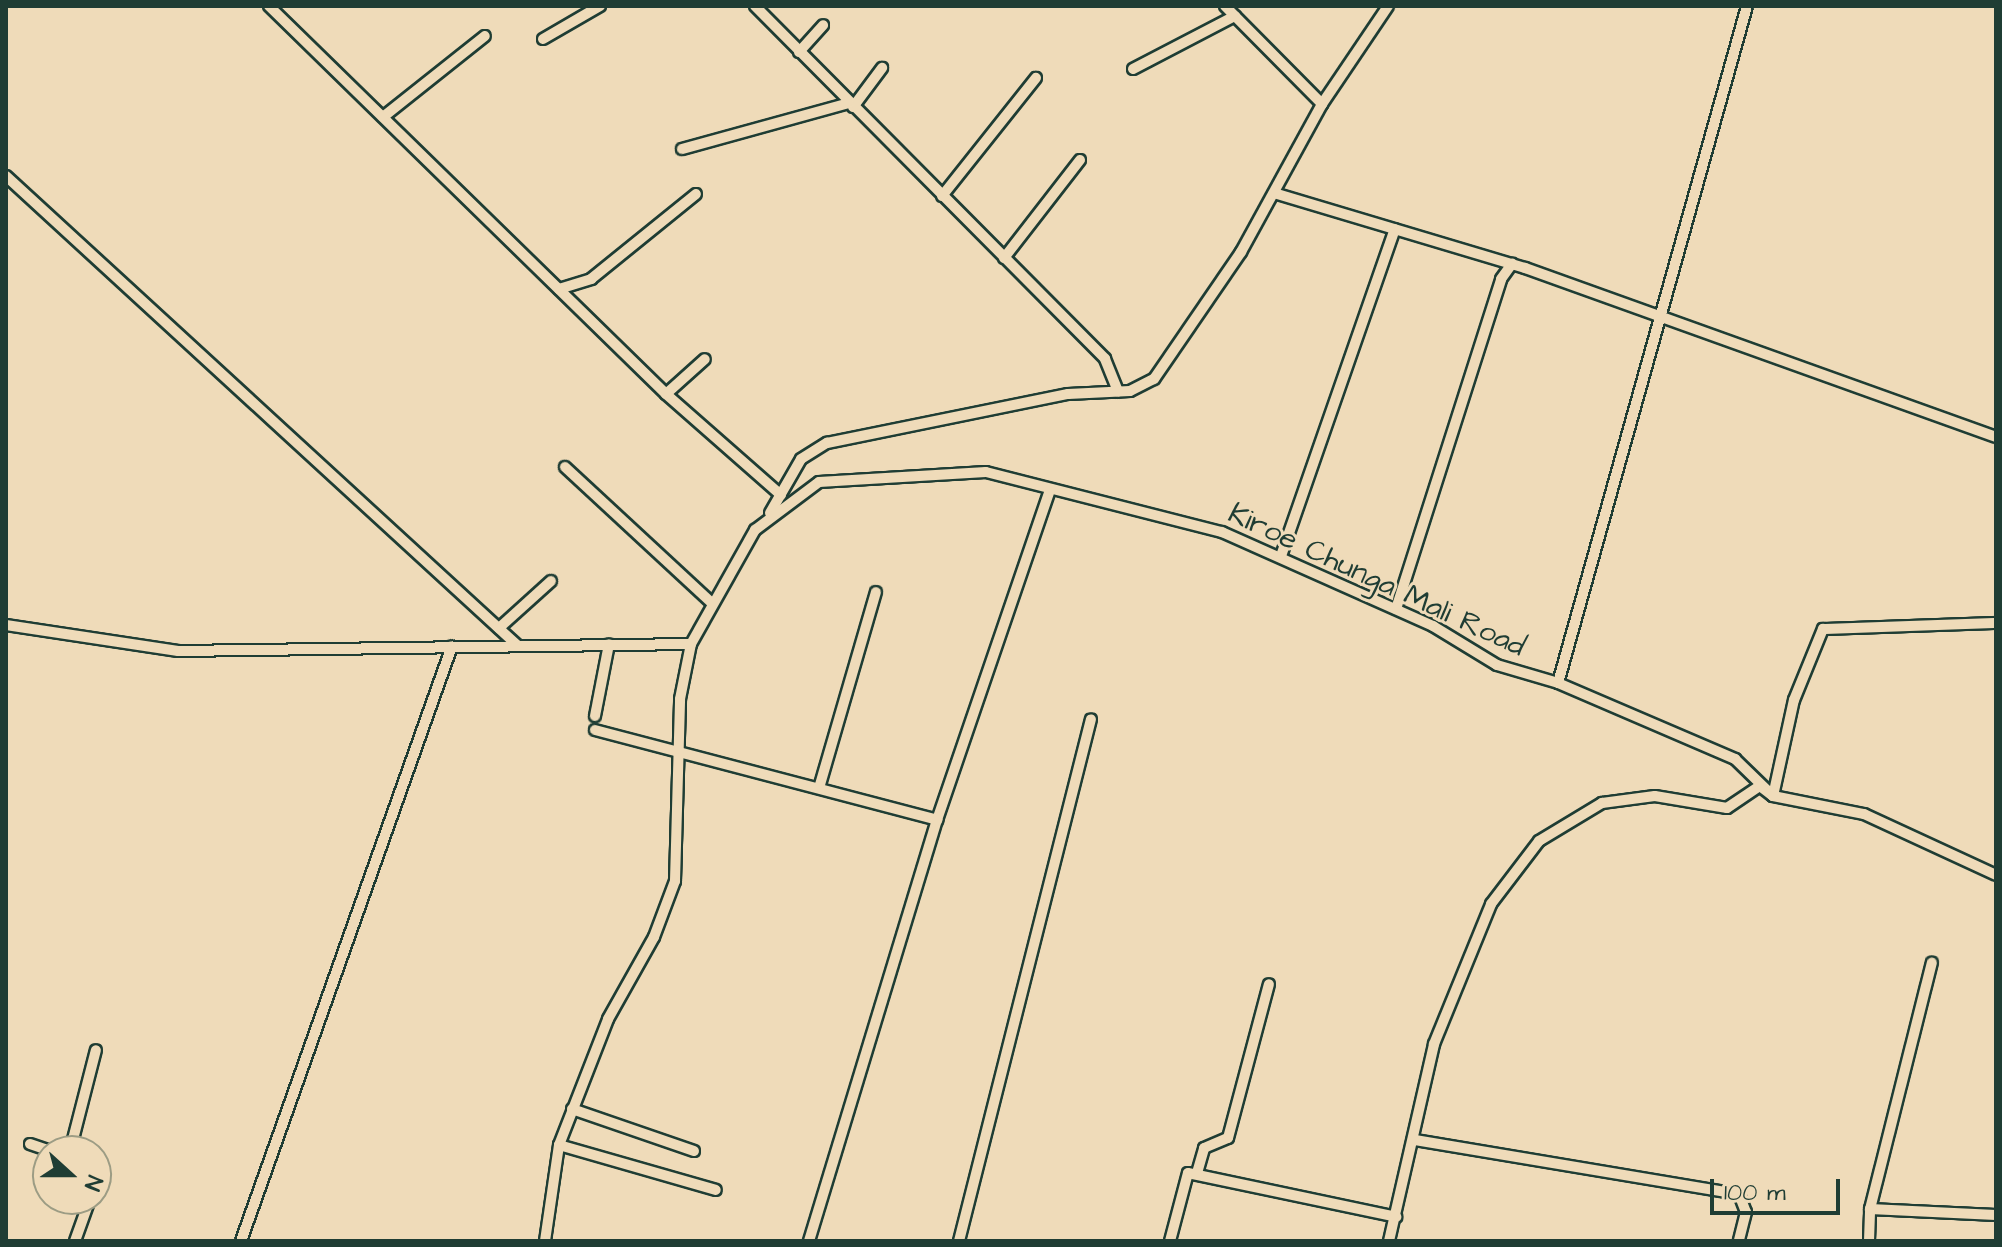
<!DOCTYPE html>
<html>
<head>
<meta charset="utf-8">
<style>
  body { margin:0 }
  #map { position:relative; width:2002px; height:1247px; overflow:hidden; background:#efdbb9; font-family:"Architects Daughter",sans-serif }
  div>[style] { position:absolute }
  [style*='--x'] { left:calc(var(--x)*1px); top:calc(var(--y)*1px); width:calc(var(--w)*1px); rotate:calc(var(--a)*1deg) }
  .roads { filter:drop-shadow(2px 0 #1f3d34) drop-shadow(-2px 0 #1f3d34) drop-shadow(0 2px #1f3d34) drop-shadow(0 -2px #1f3d34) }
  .minor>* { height:10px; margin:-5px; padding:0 5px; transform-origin:5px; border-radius:5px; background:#efdbb9 }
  span { translate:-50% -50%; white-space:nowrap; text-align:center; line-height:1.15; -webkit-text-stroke:6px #efdbb9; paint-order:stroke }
  .street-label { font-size:30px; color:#1f3d34 }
  .frame { position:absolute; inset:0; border:8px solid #1f3d34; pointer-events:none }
  .north { position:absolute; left:32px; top:1135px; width:80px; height:80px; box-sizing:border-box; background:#efdbb9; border:2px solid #9c9c84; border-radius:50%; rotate:111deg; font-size:22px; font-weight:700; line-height:32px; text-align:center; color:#1f3d34 }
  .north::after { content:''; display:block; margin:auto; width:28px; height:36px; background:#1f3d34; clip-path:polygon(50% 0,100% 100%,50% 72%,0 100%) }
  .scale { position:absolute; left:1710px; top:1179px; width:130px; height:36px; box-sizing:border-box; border:4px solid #1f3d34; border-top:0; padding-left:10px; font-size:24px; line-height:28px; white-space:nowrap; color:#1f3d34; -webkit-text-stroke:6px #efdbb9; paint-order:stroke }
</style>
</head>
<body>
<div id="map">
  <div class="roads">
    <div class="minor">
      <div style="--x:269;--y:6;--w:555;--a:44.34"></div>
      <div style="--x:666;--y:394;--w:153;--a:41.3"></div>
      <div style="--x:755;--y:6;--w:497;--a:45.2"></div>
      <div style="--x:1105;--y:359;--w:35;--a:68"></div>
      <div style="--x:1225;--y:6;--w:138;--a:45.3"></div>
      <div style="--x:543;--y:39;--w:66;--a:-30.1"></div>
      <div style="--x:799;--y:52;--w:36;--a:-48"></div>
      <div style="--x:1133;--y:69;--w:115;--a:-27.5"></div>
      <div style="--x:853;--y:107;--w:49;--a:-53.4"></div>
      <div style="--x:383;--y:117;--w:130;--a:-38.5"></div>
      <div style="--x:682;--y:149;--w:173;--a:-15.4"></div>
      <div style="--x:6;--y:176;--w:694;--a:42.55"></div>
      <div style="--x:1277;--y:194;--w:259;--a:16.6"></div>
      <div style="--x:1525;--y:268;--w:500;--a:19.74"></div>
      <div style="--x:942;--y:196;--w:151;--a:-51.5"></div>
      <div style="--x:1004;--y:258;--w:124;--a:-52.2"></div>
      <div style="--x:559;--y:289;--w:34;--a:-17"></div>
      <div style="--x:591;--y:279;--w:135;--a:-39"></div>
      <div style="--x:666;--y:394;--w:52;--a:-41.9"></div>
      <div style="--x:565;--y:467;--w:199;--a:42.8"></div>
      <div style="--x:770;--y:513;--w:62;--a:-60.1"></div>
      <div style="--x:801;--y:459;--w:31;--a:-32"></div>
      <div style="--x:827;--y:443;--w:246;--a:-11.5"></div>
      <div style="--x:1068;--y:394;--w:62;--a:-2.8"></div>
      <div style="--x:1130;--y:391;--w:27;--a:-27"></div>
      <div style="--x:1154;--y:379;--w:154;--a:-55.6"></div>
      <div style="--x:1241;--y:252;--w:169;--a:-61.3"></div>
      <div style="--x:1322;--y:104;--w:118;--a:-56"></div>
      <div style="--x:1281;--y:556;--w:346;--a:-70.8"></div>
      <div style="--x:1396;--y:609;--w:346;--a:-72.3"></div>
      <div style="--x:1501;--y:279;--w:19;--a:-54"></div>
      <div style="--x:6;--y:625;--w:174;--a:8.6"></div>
      <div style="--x:178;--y:651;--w:513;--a:-0.78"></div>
      <div style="--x:499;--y:628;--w:70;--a:-42.1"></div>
      <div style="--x:1558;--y:683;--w:703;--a:-74.4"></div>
      <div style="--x:595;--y:716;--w:73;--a:-79"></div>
      <div style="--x:595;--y:730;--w:354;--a:14.7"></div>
      <div style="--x:819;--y:788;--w:204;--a:-73.8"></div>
      <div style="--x:1773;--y:796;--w:98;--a:-77.7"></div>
      <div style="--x:1794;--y:700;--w:77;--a:-67.8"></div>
      <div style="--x:1823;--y:629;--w:173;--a:-2"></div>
      <div style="--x:572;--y:1109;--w:129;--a:19"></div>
      <div style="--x:1415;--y:1140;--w:328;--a:9.5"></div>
      <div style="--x:1739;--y:1194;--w:19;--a:69"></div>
      <div style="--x:1746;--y:1212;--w:30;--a:104"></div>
      <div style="--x:30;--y:1144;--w:21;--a:19"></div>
      <div style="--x:559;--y:1145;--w:163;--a:16"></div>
      <div style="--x:70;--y:1151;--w:104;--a:-75.6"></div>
      <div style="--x:96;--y:1168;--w:13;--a:90"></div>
      <div style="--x:1197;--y:1173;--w:26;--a:-74"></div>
      <div style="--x:1204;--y:1148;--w:26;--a:-23"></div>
      <div style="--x:1228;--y:1138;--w:159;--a:-75.1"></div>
      <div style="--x:1870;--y:1209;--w:126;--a:2.7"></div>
      <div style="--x:75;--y:1241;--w:45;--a:-70.3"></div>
      <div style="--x:241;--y:1241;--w:631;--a:-70.47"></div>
      <div style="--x:545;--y:1241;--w:97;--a:-81.7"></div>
      <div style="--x:559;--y:1145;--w:135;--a:-68.7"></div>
      <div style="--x:608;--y:1019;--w:94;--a:-60.7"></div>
      <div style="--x:654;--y:937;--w:60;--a:-69.4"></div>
      <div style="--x:675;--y:881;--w:182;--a:-88.4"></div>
      <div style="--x:680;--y:699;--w:56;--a:-78.7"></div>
      <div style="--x:691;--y:644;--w:131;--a:-60.7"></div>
      <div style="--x:755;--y:530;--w:80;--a:-36.9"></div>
      <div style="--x:819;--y:482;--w:167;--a:-3.4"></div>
      <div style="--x:986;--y:472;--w:244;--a:14.3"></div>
      <div style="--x:1222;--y:532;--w:231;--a:24"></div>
      <div style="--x:1433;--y:626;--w:75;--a:31.4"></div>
      <div style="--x:1497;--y:665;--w:64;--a:16.4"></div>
      <div style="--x:1558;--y:683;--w:193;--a:23.2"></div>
      <div style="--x:1735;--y:759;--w:53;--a:44.2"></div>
      <div style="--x:809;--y:1241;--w:440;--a:-73.1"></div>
      <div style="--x:937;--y:820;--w:347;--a:-71.1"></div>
      <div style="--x:959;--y:1241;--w:538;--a:-75.81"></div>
      <div style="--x:1170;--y:1241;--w:70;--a:-75.2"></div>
      <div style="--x:1188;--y:1173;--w:213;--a:11.9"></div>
      <div style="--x:1389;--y:1241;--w:202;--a:-77.1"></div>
      <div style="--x:1434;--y:1044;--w:151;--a:-67.8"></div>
      <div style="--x:1491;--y:904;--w:79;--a:-52.7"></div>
      <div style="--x:1539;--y:841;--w:74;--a:-31.1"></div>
      <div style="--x:1602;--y:803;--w:53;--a:-7.5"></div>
      <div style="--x:1655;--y:796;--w:73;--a:9.5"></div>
      <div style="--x:1727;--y:808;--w:40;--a:-34"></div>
      <div style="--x:1760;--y:786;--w:16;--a:38"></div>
      <div style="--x:1773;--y:796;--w:93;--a:11.2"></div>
      <div style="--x:1864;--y:814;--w:145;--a:24.8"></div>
      <div style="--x:1869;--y:1241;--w:32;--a:-88"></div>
      <div style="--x:1870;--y:1209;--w:254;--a:-75.9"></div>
    </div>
  </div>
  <div class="street-label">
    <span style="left:1377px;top:580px;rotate:25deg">Kiroe Chunga Mali Road</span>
  </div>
  <div class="frame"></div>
  <div class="north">N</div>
  <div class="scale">100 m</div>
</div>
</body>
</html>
